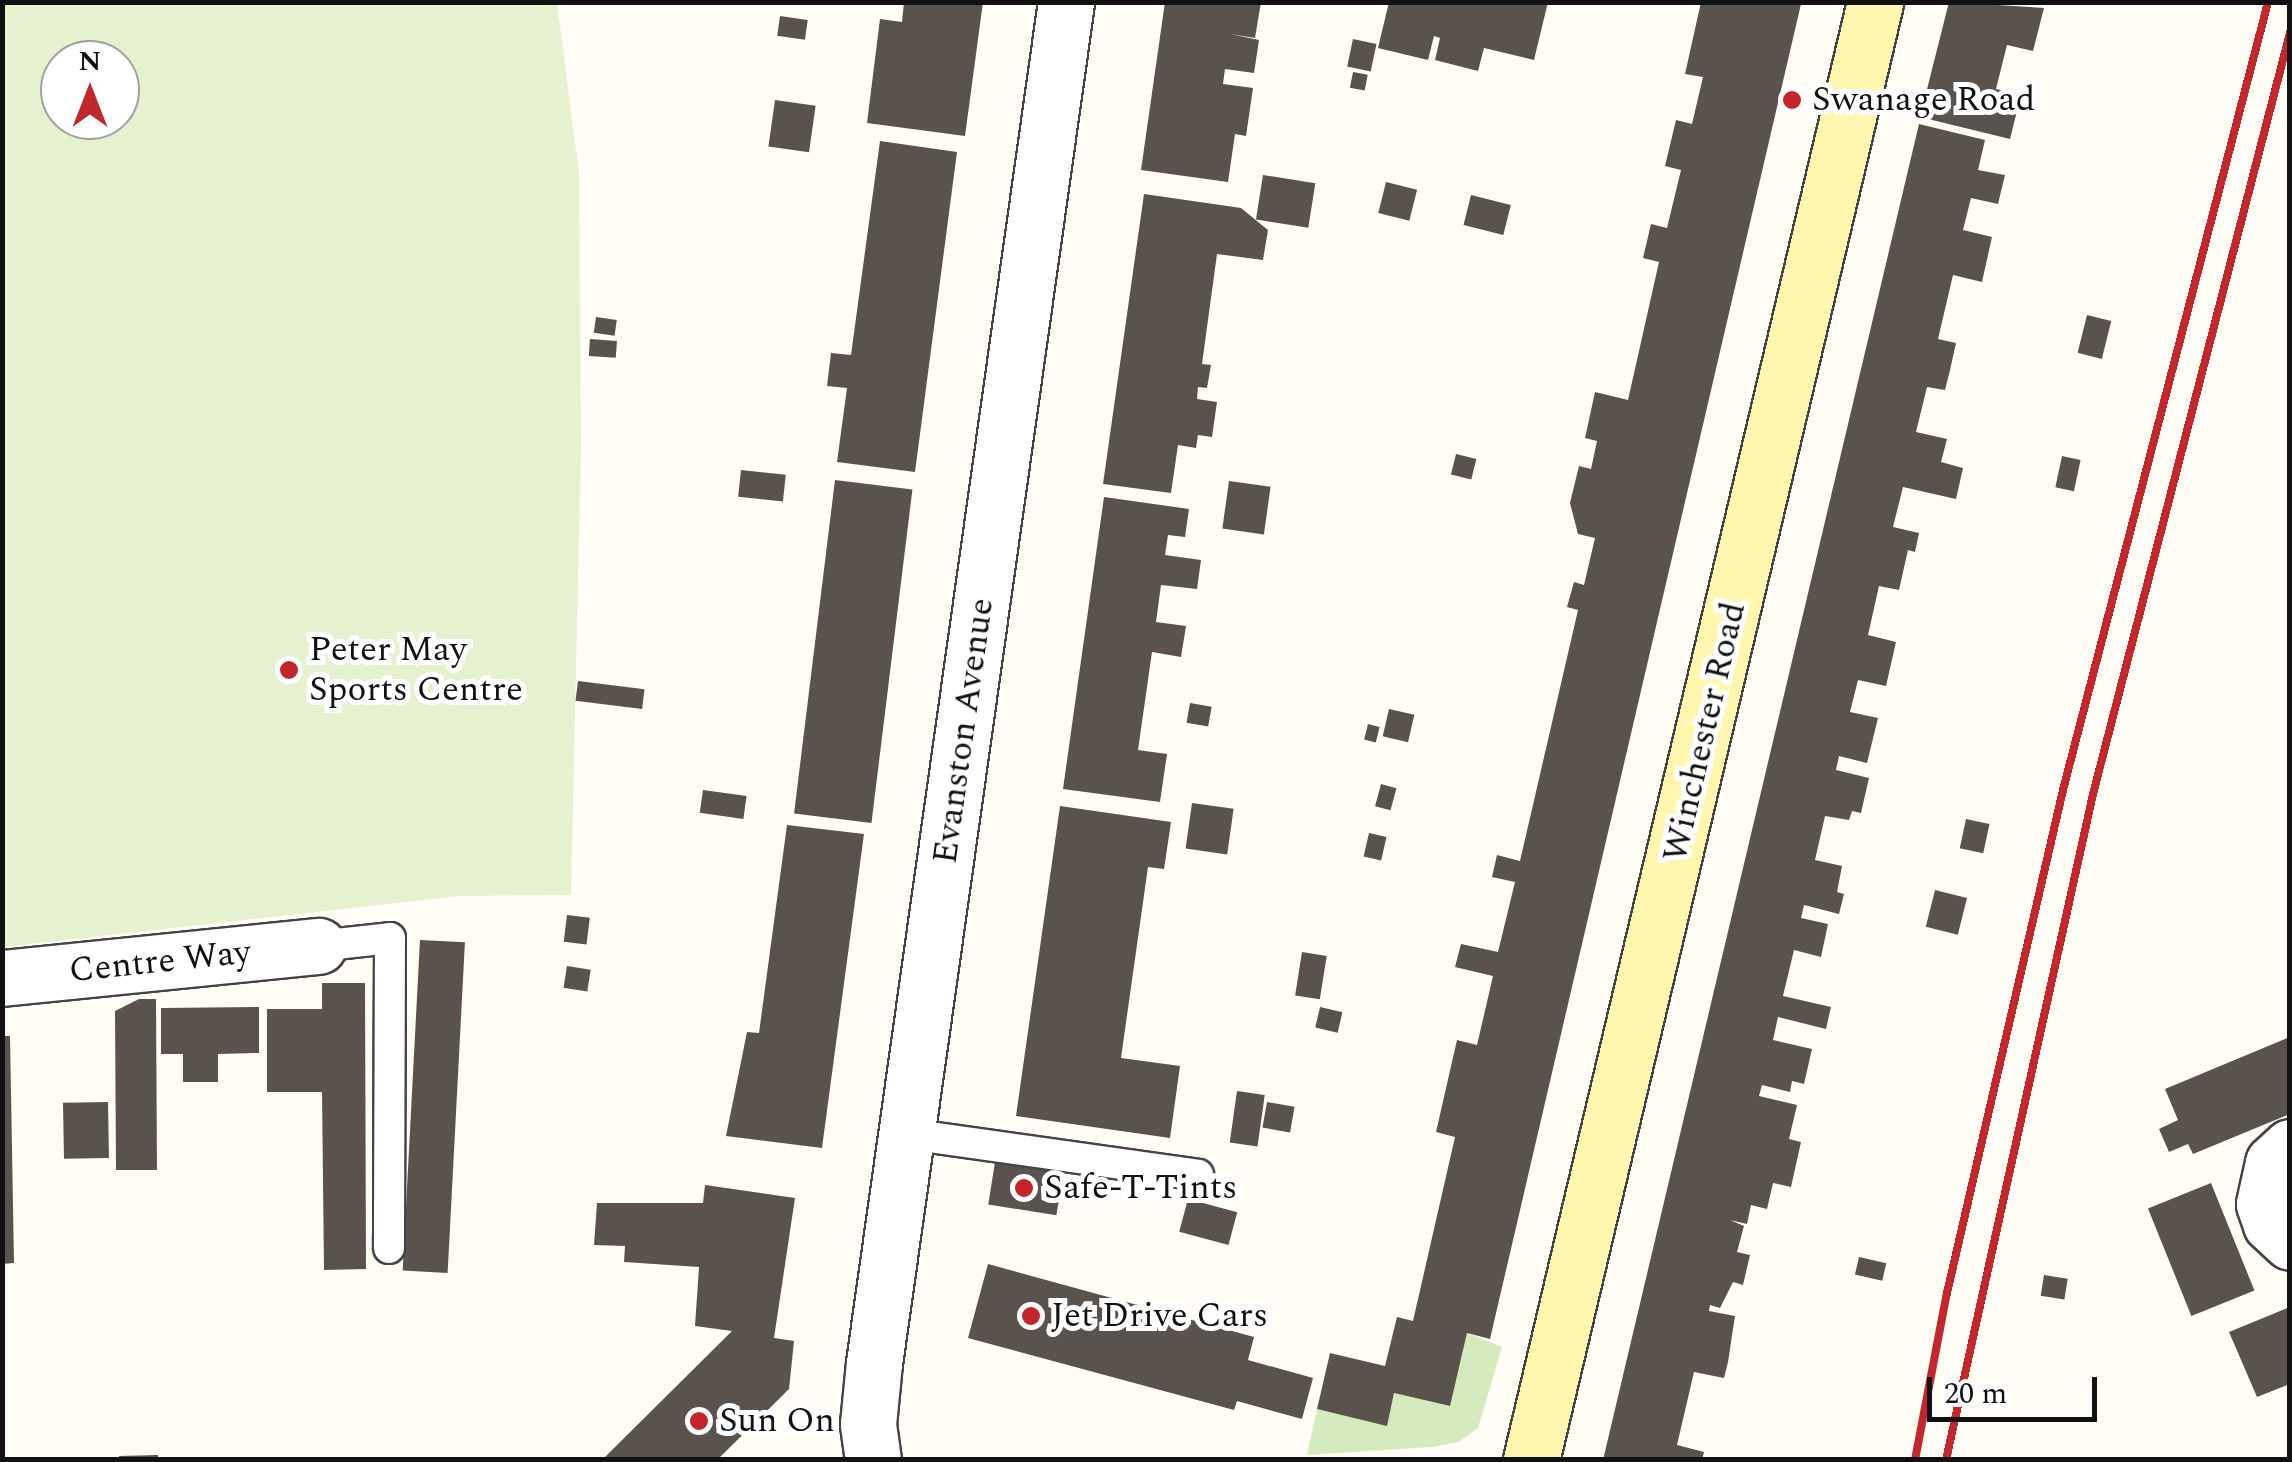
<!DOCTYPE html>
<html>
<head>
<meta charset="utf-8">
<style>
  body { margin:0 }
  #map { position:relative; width:2292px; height:1462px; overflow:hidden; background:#fffdf5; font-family:Spectral,serif }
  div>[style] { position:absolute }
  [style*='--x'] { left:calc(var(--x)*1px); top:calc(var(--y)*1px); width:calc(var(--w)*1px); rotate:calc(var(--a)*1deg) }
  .green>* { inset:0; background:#d5ebbd }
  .pitch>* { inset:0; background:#e6f2cf }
  .building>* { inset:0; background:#5a524d; transform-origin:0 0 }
  .roads { filter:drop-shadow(2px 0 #444) drop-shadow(-2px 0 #444) drop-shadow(0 2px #444) drop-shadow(0 -2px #444) }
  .lane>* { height:30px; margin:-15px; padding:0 15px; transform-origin:15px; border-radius:15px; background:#fff }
  .street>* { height:55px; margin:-27.5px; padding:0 27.5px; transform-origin:27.5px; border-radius:27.5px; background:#fff }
  .secondary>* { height:55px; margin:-27.5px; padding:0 27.5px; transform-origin:27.5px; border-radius:27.5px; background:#fff6b0 }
  .rail>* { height:8px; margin:-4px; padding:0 4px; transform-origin:4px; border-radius:4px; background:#c4262e }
  .dots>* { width:28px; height:28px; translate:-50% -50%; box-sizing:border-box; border:5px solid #fff; border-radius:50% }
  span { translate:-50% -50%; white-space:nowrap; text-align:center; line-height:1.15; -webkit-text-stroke:10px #fff; paint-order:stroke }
  .poi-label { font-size:35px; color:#111 }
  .left { translate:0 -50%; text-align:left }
  .street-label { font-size:35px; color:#111 }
  .frame { position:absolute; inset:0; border:5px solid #111; pointer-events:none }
  .north { position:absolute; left:40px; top:40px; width:100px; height:100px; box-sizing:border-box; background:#fff; border:2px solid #a0a0a0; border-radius:50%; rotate:0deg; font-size:28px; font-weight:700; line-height:40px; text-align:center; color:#111 }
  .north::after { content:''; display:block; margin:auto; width:35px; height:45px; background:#c4262e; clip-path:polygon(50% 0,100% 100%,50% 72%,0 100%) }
  .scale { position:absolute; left:1927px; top:1377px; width:170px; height:45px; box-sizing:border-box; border:5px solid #111; border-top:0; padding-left:12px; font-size:30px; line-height:35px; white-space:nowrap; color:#111; -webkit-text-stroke:8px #fff; paint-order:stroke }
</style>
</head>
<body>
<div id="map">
  <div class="green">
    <div style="clip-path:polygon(1467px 1333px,1502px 1347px,1478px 1428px,1459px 1442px,1432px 1447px,1307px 1455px,1317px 1409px,1387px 1425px,1394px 1393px,1449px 1406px)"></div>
  </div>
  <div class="pitch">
    <div style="clip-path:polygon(evenodd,2px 3px,557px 3px,579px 173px,581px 445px,571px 895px,459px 896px,3px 947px,2px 3px,60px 60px,120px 60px,120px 120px,60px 120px,60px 60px)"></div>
  </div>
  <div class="building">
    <div style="clip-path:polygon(904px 2px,983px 2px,965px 136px,867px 123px,880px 19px,902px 22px)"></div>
    <div style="clip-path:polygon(1165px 2px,1261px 2px,1255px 38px,1230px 34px,1259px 40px,1254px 73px,1225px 69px,1223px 84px,1253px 88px,1246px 136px,1235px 134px,1228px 182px,1141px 170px)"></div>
    <div style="clip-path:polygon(1389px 2px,1548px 2px,1534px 60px,1484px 48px,1478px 71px,1435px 60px,1440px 38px,1434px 36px,1428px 60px,1378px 48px)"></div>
    <div style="clip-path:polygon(1701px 2px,1801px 4px,1490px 1339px,1467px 1333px,1450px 1406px,1394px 1393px,1387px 1426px,1317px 1409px,1330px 1353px,1385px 1366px,1397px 1317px,1413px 1321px,1455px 1137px,1436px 1132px,1457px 1040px,1477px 1045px,1493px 976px,1455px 967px,1461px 944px,1498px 952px,1515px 882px,1492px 877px,1497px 855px,1520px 861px,1578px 610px,1567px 607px,1574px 582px,1584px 585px,1595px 538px,1578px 534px,1570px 503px,1579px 466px,1591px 469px,1597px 441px,1585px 438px,1595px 392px,1628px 400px,1659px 262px,1643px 258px,1651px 224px,1667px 228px,1681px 170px,1665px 166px,1676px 120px,1692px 124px,1703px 77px,1685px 74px)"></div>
    <div style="clip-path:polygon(1949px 2px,2044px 8px,2033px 51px,2007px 45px,1996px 89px,2021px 95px,2010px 139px,1920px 117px)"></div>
    <div style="left:780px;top:16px;width:28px;height:20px;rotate:8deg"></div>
    <div style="left:1353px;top:39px;width:24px;height:28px;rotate:12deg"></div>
    <div style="left:1353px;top:72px;width:15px;height:16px;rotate:11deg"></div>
    <div style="left:775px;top:100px;width:41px;height:47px;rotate:8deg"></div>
    <div style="clip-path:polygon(1919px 124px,1985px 140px,1978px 170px,2005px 175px,1998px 204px,1971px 198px,1963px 230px,1992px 237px,1982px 282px,1953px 275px,1938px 339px,1956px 343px,1950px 370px,1945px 390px,1927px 387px,1916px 432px,1947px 439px,1941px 462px,1963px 468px,1956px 499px,1903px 487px,1893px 527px,1919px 533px,1915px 552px,1908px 550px,1899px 590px,1879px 586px,1868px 635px,1896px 642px,1886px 686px,1858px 680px,1850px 712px,1878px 718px,1867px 763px,1839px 756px,1836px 770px,1869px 778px,1861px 813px,1852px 811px,1849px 820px,1825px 816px,1815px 860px,1842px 866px,1837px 892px,1844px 894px,1839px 914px,1804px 905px,1801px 918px,1828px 924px,1821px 957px,1794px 950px,1783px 996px,1831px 1007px,1826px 1029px,1778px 1017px,1773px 1040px,1812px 1049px,1804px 1084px,1792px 1081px,1790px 1092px,1762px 1085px,1759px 1096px,1797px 1105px,1789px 1139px,1801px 1142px,1791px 1187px,1773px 1183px,1767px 1209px,1751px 1205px,1747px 1224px,1730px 1220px,1744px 1226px,1737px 1252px,1750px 1255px,1743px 1285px,1733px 1282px,1720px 1308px,1710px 1305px,1709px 1311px,1735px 1316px,1728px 1362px,1724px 1378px,1694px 1372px,1677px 1445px,1704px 1452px,1702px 1460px,1603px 1460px)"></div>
    <div style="clip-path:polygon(880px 141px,957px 152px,915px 472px,837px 462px,847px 388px,827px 386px,831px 353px,851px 355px)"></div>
    <div style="left:1263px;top:175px;width:53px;height:45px;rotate:9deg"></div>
    <div style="left:1386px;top:182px;width:32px;height:32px;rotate:14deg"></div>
    <div style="clip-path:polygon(1144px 194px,1241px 208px,1268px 230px,1263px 260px,1217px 254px,1202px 364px,1211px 365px,1207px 388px,1198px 387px,1197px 399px,1217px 402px,1212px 437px,1198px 435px,1196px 448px,1178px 445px,1171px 493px,1103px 484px)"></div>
    <div style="left:1471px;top:195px;width:41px;height:31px;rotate:14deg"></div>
    <div style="left:2087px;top:315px;width:25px;height:39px;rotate:14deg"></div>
    <div style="left:596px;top:317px;width:21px;height:16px;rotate:8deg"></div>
    <div style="left:590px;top:339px;width:27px;height:17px;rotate:4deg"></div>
    <div style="left:1456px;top:454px;width:21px;height:21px;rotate:14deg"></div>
    <div style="left:2062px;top:456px;width:19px;height:32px;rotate:12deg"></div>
    <div style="left:741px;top:470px;width:45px;height:27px;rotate:6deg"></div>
    <div style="left:835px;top:480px;width:78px;height:336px;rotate:7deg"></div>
    <div style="left:1229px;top:481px;width:42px;height:48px;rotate:8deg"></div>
    <div style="clip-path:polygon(1104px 497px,1189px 509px,1185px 537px,1168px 535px,1165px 555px,1201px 560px,1197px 589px,1161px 585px,1156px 622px,1186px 626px,1181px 657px,1152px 652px,1138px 750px,1167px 754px,1160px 802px,1063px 789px)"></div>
    <div style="left:578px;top:681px;width:67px;height:20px;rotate:7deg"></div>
    <div style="left:1190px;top:703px;width:22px;height:20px;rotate:10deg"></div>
    <div style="left:1389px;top:709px;width:26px;height:28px;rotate:13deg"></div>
    <div style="left:1368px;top:724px;width:12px;height:16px;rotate:14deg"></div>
    <div style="left:1381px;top:784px;width:16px;height:23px;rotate:15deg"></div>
    <div style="left:703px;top:790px;width:44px;height:23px;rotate:8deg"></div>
    <div style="left:1192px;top:803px;width:42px;height:46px;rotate:8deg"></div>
    <div style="clip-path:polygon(1060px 806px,1171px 822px,1164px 869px,1148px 867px,1121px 1058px,1180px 1066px,1170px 1138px,1016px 1116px)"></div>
    <div style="left:1966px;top:819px;width:24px;height:30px;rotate:12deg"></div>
    <div style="clip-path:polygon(787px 825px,864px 834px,822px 1148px,726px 1136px,747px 1032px,759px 1033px)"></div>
    <div style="left:1369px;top:833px;width:18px;height:24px;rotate:13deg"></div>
    <div style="left:1935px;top:890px;width:33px;height:38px;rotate:14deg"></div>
    <div style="left:567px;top:915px;width:23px;height:27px;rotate:7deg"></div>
    <div style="left:420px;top:940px;width:45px;height:331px;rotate:3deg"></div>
    <div style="left:1302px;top:952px;width:25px;height:44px;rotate:9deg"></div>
    <div style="left:567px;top:966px;width:24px;height:22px;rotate:9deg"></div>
    <div style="clip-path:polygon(322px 983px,365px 983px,366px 1269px,324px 1270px,322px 1092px,267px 1092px,267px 1009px,322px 1009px)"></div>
    <div style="clip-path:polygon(139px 999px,156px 999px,157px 1170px,116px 1170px,115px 1011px)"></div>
    <div style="clip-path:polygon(259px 1007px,259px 1053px,218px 1054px,218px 1082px,183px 1082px,183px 1054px,161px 1054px,161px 1008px)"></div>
    <div style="left:1320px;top:1007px;width:23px;height:21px;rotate:13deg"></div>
    <div style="clip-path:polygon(2px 1036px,10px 1036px,14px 1263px,2px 1264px)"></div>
    <div style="clip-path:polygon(2290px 1037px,2290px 1114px,2193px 1154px,2188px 1144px,2169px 1152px,2159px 1129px,2178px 1120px,2165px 1089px)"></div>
    <div style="left:1237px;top:1091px;width:28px;height:52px;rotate:8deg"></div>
    <div style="left:108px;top:1102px;width:56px;height:45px;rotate:89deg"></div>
    <div style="left:1267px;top:1102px;width:28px;height:26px;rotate:10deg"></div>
    <div style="left:995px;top:1162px;width:69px;height:43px;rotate:9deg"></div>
    <div style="left:2211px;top:1183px;width:116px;height:68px;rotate:68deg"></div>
    <div style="clip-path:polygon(705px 1185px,795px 1198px,774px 1338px,794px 1341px,789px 1389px,717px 1460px,602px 1460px,732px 1331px,695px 1326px,699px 1267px,624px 1262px,625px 1246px,594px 1245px,597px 1203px,703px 1203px)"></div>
    <div style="left:1188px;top:1199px;width:51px;height:34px;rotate:15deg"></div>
    <div style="left:1859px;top:1257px;width:28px;height:18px;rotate:13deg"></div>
    <div style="clip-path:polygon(988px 1264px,1254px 1337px,1248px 1360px,1313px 1378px,1302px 1419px,1237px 1401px,1234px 1410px,968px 1338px)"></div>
    <div style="left:2044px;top:1275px;width:24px;height:21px;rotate:9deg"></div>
    <div style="clip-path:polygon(2290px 1307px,2290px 1384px,2257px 1397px,2229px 1332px)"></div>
    <div style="clip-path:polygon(158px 1455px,158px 1460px,119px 1460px,119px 1456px)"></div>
  </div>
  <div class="roads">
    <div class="lane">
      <div style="--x:318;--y:946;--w:72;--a:-6.3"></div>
      <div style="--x:390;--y:938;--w:310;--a:90.2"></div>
      <div style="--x:908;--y:1134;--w:293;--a:8"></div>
    </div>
    <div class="street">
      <div style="--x:2;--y:978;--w:318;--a:-5.8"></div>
      <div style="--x:2290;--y:1147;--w:23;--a:137"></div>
      <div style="--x:2273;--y:1163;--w:42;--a:102.4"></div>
      <div style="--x:2264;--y:1204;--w:21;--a:71"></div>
      <div style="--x:2271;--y:1224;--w:26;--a:43"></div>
      <div style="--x:873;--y:1460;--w:36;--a:-98"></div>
      <div style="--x:868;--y:1424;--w:61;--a:-84.4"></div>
      <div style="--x:874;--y:1363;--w:1374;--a:-81.97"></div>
    </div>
    <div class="secondary">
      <div style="--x:1531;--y:1460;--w:1498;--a:-76.72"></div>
    </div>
  </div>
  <div class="rail">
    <div style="--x:1915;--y:1460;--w:170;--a:-79.2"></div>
    <div style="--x:1947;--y:1293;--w:520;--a:-77.01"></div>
    <div style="--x:2064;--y:786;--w:810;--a:-75.41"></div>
    <div style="--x:1946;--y:1460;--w:682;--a:-77.55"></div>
    <div style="--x:2093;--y:794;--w:786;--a:-75.49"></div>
  </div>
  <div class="dots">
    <div style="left:1792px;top:100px;background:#c4262e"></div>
    <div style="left:289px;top:670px;background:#c4262e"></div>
    <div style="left:1024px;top:1188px;background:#c4262e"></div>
    <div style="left:1031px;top:1316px;background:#c4262e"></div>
    <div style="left:699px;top:1421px;background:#c4262e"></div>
  </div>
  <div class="poi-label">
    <span class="left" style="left:1812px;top:100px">Swanage Road</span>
    <span class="left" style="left:309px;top:670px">Peter May<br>Sports Centre</span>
    <span class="left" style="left:1044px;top:1188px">Safe-T-Tints</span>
    <span class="left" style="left:1051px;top:1316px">Jet Drive Cars</span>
    <span class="left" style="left:719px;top:1421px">Sun On</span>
  </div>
  <div class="street-label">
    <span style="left:964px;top:731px;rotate:-82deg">Evanston Avenue</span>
    <span style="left:1705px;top:732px;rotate:-77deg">Winchester Road</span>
    <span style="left:160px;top:962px;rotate:-6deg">Centre Way</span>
  </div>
  <div class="frame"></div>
  <div class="north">N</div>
  <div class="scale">20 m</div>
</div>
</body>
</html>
